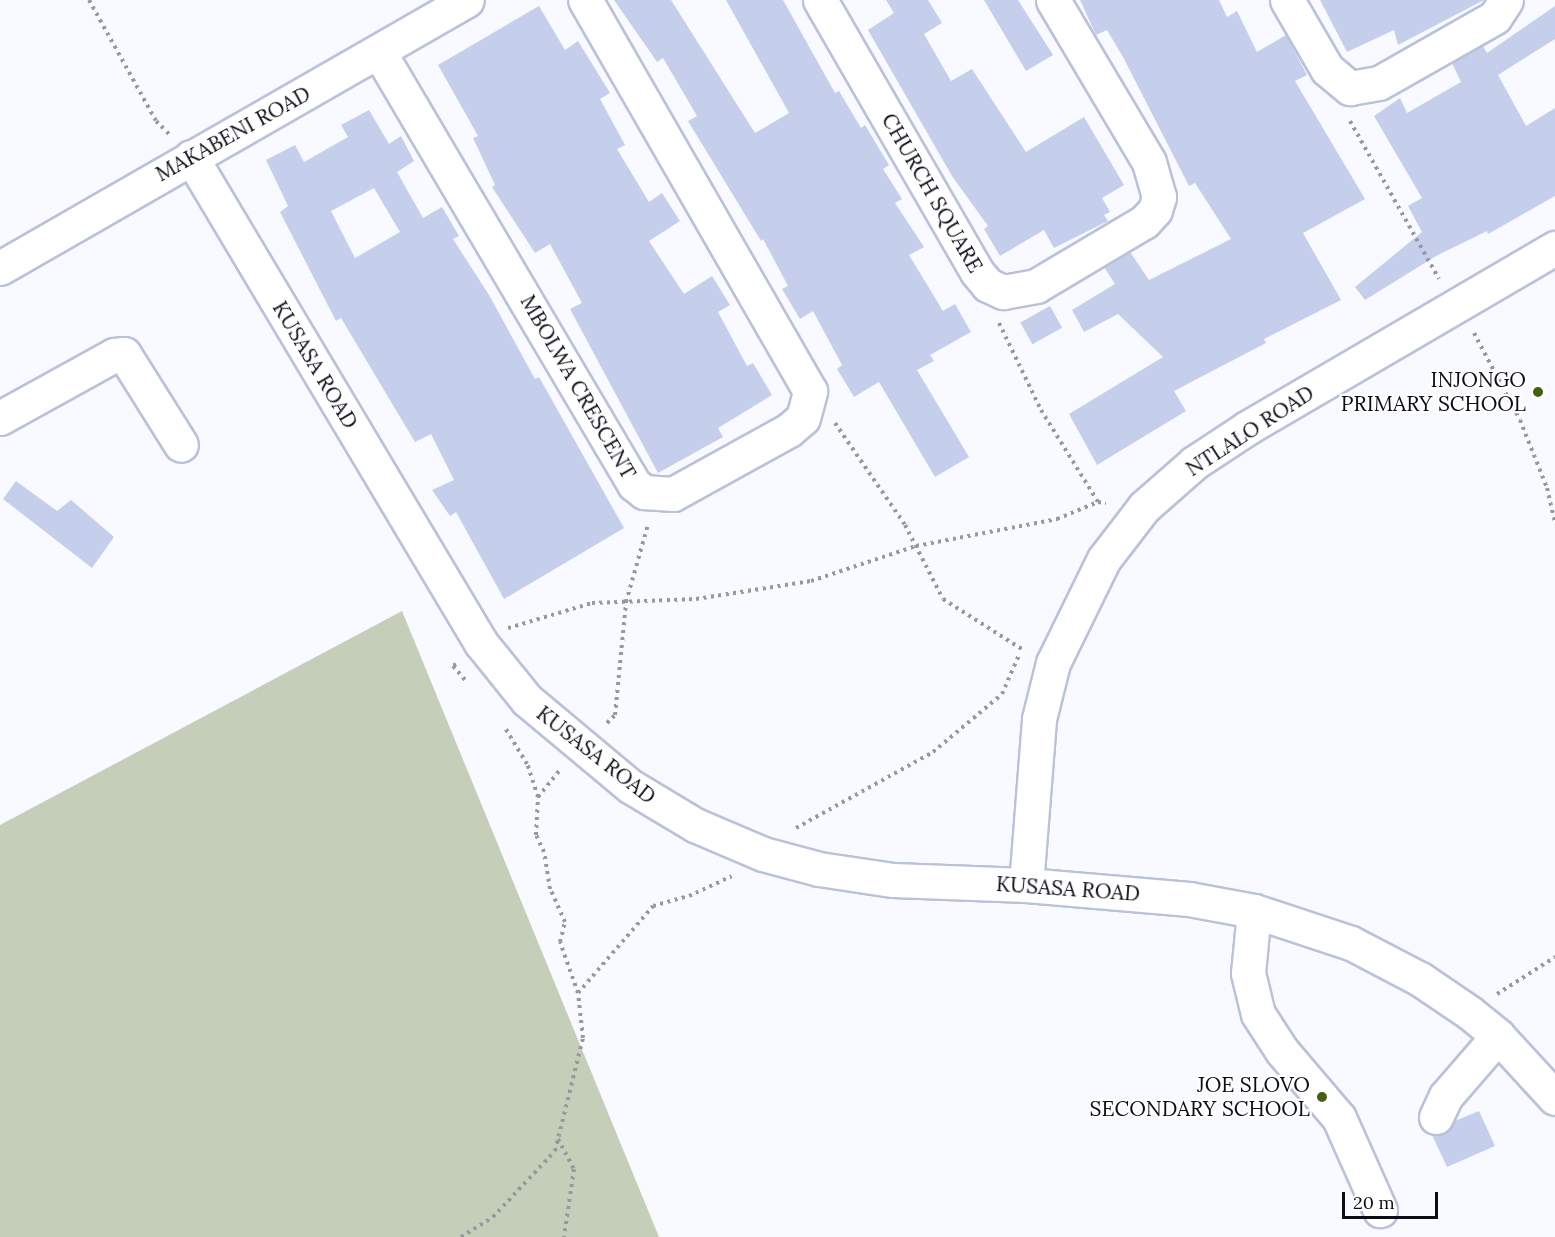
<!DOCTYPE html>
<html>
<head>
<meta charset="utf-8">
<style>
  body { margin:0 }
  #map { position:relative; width:1555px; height:1237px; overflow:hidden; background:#f8faff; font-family:Lora,serif }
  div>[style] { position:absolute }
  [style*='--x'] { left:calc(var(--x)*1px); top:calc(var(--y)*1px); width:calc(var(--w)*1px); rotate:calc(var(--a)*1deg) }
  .green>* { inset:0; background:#c4ceb9 }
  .building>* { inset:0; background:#c5ceea; transform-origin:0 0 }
  .path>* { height:4px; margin-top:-2px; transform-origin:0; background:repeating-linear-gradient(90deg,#97999f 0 3px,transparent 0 7.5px) }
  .roads { filter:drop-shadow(2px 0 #bac2db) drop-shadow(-2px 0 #bac2db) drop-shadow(0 2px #bac2db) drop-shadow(0 -2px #bac2db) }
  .minor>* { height:33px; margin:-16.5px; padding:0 16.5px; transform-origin:16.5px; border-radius:16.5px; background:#fff }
  .dots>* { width:16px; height:16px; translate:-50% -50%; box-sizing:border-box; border:3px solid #fff; border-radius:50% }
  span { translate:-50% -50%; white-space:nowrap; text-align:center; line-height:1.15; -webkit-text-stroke:4.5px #fff; paint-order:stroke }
  .street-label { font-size:21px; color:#0a0d15 }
  .poi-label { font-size:21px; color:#0a0d15 }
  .right { translate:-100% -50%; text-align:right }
  .scale { position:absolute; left:1342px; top:1192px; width:96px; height:27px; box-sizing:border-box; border:3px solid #0a0d15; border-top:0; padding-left:8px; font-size:18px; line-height:21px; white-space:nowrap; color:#0a0d15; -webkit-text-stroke:4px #fff; paint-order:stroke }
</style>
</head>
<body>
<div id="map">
  <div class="green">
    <div style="clip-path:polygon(402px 611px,659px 1237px,0 1237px,0 825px)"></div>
  </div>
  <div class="building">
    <div style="clip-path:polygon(614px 0,671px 0,755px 133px,789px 113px,726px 0,783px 0,835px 93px,839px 91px,861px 128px,865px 125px,889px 165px,883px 169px,902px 199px,895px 203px,924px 247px,909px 255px,943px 311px,955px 304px,971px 332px,930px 355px,934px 361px,917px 370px,969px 457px,935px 477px,879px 382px,854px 397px,837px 369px,842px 365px,813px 311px,800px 319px,782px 289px,788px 286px,763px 239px,761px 241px,688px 121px,697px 116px,663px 58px,657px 62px)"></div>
    <div style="clip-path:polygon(886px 0,928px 0,942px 23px,924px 34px,951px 81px,972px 69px,1026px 152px,1084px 117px,1124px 185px,1102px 198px,1110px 212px,1104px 215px,1108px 221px,1054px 248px,1044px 230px,1000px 256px,984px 229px,988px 226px,952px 176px,868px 30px,894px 13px)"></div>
    <div style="clip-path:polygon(984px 0,1018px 0,1053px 55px,1026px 71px)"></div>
    <div style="clip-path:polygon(1080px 0,1219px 0,1227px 17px,1237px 11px,1257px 52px,1286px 35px,1307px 75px,1295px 81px,1365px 199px,1303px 233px,1341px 300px,1264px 339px,1266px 343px,1174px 391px,1186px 411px,1097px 465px,1069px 414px,1163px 357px,1118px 314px,1084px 332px,1072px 310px,1115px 284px,1104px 267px,1130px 252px,1149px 280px,1231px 239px,1195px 183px,1189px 186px,1123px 57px,1107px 30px,1096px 35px)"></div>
    <div style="clip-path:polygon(1320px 0,1484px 0,1398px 45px,1394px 30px,1347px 52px)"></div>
    <div style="clip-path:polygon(539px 6px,565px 50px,578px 41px,610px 93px,600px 99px,625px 145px,617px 149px,649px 202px,662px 193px,680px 221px,649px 241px,684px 294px,712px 276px,730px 305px,718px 312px,747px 366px,753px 363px,772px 395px,718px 428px,723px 437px,658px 473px,570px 309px,582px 303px,550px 244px,535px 253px,492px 187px,495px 185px,473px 138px,478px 136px,438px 65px)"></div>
    <div style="clip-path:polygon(1555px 6px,1555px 39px,1498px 75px,1526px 126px,1555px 108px,1555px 196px,1488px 234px,1487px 231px,1436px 256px,1365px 300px,1355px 287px,1422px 232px,1408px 206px,1422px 198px,1374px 116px,1400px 98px,1407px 113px,1461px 82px,1452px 63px,1483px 46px,1487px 53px)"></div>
    <div style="clip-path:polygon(evenodd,369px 110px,389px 144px,401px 136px,414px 161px,397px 172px,423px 218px,442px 207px,459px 236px,453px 239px,489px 295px,535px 379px,539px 377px,624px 528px,504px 599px,456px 512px,450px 516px,432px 490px,454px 480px,431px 434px,415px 442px,341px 318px,336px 321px,280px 212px,288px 206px,266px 160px,295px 145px,304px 162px,348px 137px,341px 125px,369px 110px,374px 188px,400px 232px,355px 258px,331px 211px,374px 188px)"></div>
    <div style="left:1050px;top:306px;width:25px;height:34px;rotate:61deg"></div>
    <div style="clip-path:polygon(16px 481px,57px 511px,71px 500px,114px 537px,92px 568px,3px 499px)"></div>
    <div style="clip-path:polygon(1479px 1111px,1495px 1146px,1447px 1167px,1432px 1135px,1446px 1133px,1455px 1121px)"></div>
  </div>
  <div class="path">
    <div style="--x:89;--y:0;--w:138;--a:61"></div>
    <div style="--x:156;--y:121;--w:20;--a:45"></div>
    <div style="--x:1350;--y:121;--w:181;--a:60.6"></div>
    <div style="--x:999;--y:323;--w:97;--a:64.2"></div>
    <div style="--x:1041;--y:410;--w:108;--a:58.2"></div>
    <div style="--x:1098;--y:502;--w:8;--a:7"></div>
    <div style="--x:1474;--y:333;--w:98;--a:62.1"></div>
    <div style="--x:1520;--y:420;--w:73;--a:68.3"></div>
    <div style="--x:1547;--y:488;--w:36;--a:77"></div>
    <div style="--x:835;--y:423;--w:124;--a:55.5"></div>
    <div style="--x:905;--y:525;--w:83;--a:62.8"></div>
    <div style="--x:943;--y:599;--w:97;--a:32.4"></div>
    <div style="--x:508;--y:628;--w:88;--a:-16.6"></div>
    <div style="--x:592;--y:603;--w:104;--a:-2.2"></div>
    <div style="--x:696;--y:599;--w:116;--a:-8.9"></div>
    <div style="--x:811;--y:581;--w:111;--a:-18.4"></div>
    <div style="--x:916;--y:546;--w:144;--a:-10.8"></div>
    <div style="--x:1057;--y:519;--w:44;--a:-22.5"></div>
    <div style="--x:456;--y:664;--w:4;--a:146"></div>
    <div style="--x:453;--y:666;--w:20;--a:49"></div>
    <div style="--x:607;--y:723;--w:11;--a:-45"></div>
    <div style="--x:615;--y:715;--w:114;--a:-84.4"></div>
    <div style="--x:626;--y:602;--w:80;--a:-74.1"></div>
    <div style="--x:538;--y:797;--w:36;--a:-51"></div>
    <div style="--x:796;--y:828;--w:157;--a:-29"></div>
    <div style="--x:933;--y:752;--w:90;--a:-40"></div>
    <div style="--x:1002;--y:694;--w:43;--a:-66.4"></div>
    <div style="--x:578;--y:993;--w:115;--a:-49.2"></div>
    <div style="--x:653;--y:906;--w:37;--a:-16"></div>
    <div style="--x:689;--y:896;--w:47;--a:-24.9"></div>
    <div style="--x:1497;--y:994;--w:69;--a:-32.5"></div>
    <div style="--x:558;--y:1139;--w:34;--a:62"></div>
    <div style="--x:574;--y:1169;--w:69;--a:98.4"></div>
    <div style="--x:461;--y:1237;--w:38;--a:-32"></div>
    <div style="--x:493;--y:1217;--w:91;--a:-46.8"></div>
    <div style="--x:555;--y:1151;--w:116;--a:-76.1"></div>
    <div style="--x:583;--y:1038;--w:45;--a:-96.3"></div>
    <div style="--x:578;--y:993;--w:54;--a:-109.4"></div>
    <div style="--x:560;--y:942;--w:21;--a:-76"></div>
    <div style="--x:565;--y:922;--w:36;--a:-114"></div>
    <div style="--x:550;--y:889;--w:37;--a:-99"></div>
    <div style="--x:544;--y:852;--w:19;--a:-115"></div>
    <div style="--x:536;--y:835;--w:38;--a:-87"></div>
    <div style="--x:538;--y:797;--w:35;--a:-108"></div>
    <div style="--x:527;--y:764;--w:44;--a:-121.2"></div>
  </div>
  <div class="roads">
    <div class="minor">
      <div style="--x:820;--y:0;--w:314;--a:60"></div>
      <div style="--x:977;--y:272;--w:17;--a:50"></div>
      <div style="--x:988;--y:285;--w:17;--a:25"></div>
      <div style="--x:1003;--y:292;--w:34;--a:-10"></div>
      <div style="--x:1036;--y:286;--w:126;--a:-30.7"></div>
      <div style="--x:1144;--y:222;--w:16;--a:-47"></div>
      <div style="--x:1155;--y:210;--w:14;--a:-73"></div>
      <div style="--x:1159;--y:197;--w:36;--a:-106"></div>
      <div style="--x:1149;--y:162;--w:188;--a:-120.7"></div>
      <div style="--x:1287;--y:0;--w:80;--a:59.9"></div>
      <div style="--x:1327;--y:69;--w:30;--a:40"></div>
      <div style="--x:1350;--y:88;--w:29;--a:-10"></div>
      <div style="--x:1379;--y:83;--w:133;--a:-29.6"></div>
      <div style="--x:1495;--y:17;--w:20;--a:-57"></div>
      <div style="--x:379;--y:52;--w:502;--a:59.45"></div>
      <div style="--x:634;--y:484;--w:13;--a:39"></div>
      <div style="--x:644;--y:492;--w:29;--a:4"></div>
      <div style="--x:673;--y:494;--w:132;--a:-28.9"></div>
      <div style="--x:789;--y:430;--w:18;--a:-41"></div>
      <div style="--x:803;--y:418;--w:28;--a:-75"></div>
      <div style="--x:810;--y:391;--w:451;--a:-119.9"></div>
      <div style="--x:191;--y:157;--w:566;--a:59.18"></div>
      <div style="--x:481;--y:643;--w:73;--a:51.1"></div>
      <div style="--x:527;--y:700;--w:134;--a:39.9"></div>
      <div style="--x:630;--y:786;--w:76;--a:31"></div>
      <div style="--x:695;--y:825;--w:74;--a:23.1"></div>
      <div style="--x:763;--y:854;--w:58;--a:15"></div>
      <div style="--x:819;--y:869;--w:75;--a:8.5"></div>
      <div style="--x:893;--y:880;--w:133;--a:2.2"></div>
      <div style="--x:1026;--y:885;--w:164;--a:4.9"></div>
      <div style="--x:1189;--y:899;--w:66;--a:10.5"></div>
      <div style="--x:1254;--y:911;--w:102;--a:18.3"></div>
      <div style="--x:1351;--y:943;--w:78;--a:27.6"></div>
      <div style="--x:1420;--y:979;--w:60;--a:34.2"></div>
      <div style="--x:1470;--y:1013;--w:36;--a:39"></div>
      <div style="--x:1498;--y:1036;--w:84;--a:47.4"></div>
      <div style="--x:0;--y:268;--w:538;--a:-29.85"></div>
      <div style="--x:0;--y:418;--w:130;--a:-28.9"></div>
      <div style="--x:114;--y:355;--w:10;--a:-6"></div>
      <div style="--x:124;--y:354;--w:107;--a:57.9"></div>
      <div style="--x:1026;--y:885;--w:167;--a:-85.5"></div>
      <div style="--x:1039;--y:719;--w:58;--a:-76"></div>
      <div style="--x:1053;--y:663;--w:116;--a:-63.9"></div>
      <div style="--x:1104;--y:559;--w:66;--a:-52.4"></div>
      <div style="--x:1144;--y:507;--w:67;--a:-41.3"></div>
      <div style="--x:1194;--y:463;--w:64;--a:-33.4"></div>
      <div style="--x:1247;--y:428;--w:357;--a:-30.3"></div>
      <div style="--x:1254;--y:911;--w:62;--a:95.5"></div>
      <div style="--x:1248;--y:973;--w:42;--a:76.3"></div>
      <div style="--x:1258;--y:1014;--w:44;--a:57"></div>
      <div style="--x:1282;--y:1051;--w:88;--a:49.6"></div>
      <div style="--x:1339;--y:1118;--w:101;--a:66"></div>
      <div style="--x:1436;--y:1117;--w:23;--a:-65"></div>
      <div style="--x:1446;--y:1096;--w:79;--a:-49.1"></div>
    </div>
  </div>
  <div class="dots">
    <div style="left:1538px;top:392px;background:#446010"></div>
    <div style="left:1322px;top:1097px;background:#446010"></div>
  </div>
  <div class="street-label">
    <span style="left:233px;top:134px;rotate:-29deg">MAKABENI ROAD</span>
    <span style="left:932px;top:193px;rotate:60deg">CHURCH SQUARE</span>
    <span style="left:315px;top:365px;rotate:59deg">KUSASA ROAD</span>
    <span style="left:578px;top:387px;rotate:60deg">MBOLWA CRESCENT</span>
    <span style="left:1250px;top:431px;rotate:-33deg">NTLALO ROAD</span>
    <span style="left:596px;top:755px;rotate:38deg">KUSASA ROAD</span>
    <span style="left:1068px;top:889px;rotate:4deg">KUSASA ROAD</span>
  </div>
  <div class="poi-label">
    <span class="right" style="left:1526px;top:392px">INJONGO<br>PRIMARY SCHOOL</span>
    <span class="right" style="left:1310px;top:1097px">JOE SLOVO<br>SECONDARY SCHOOL</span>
  </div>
  <div class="scale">20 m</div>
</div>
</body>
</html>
